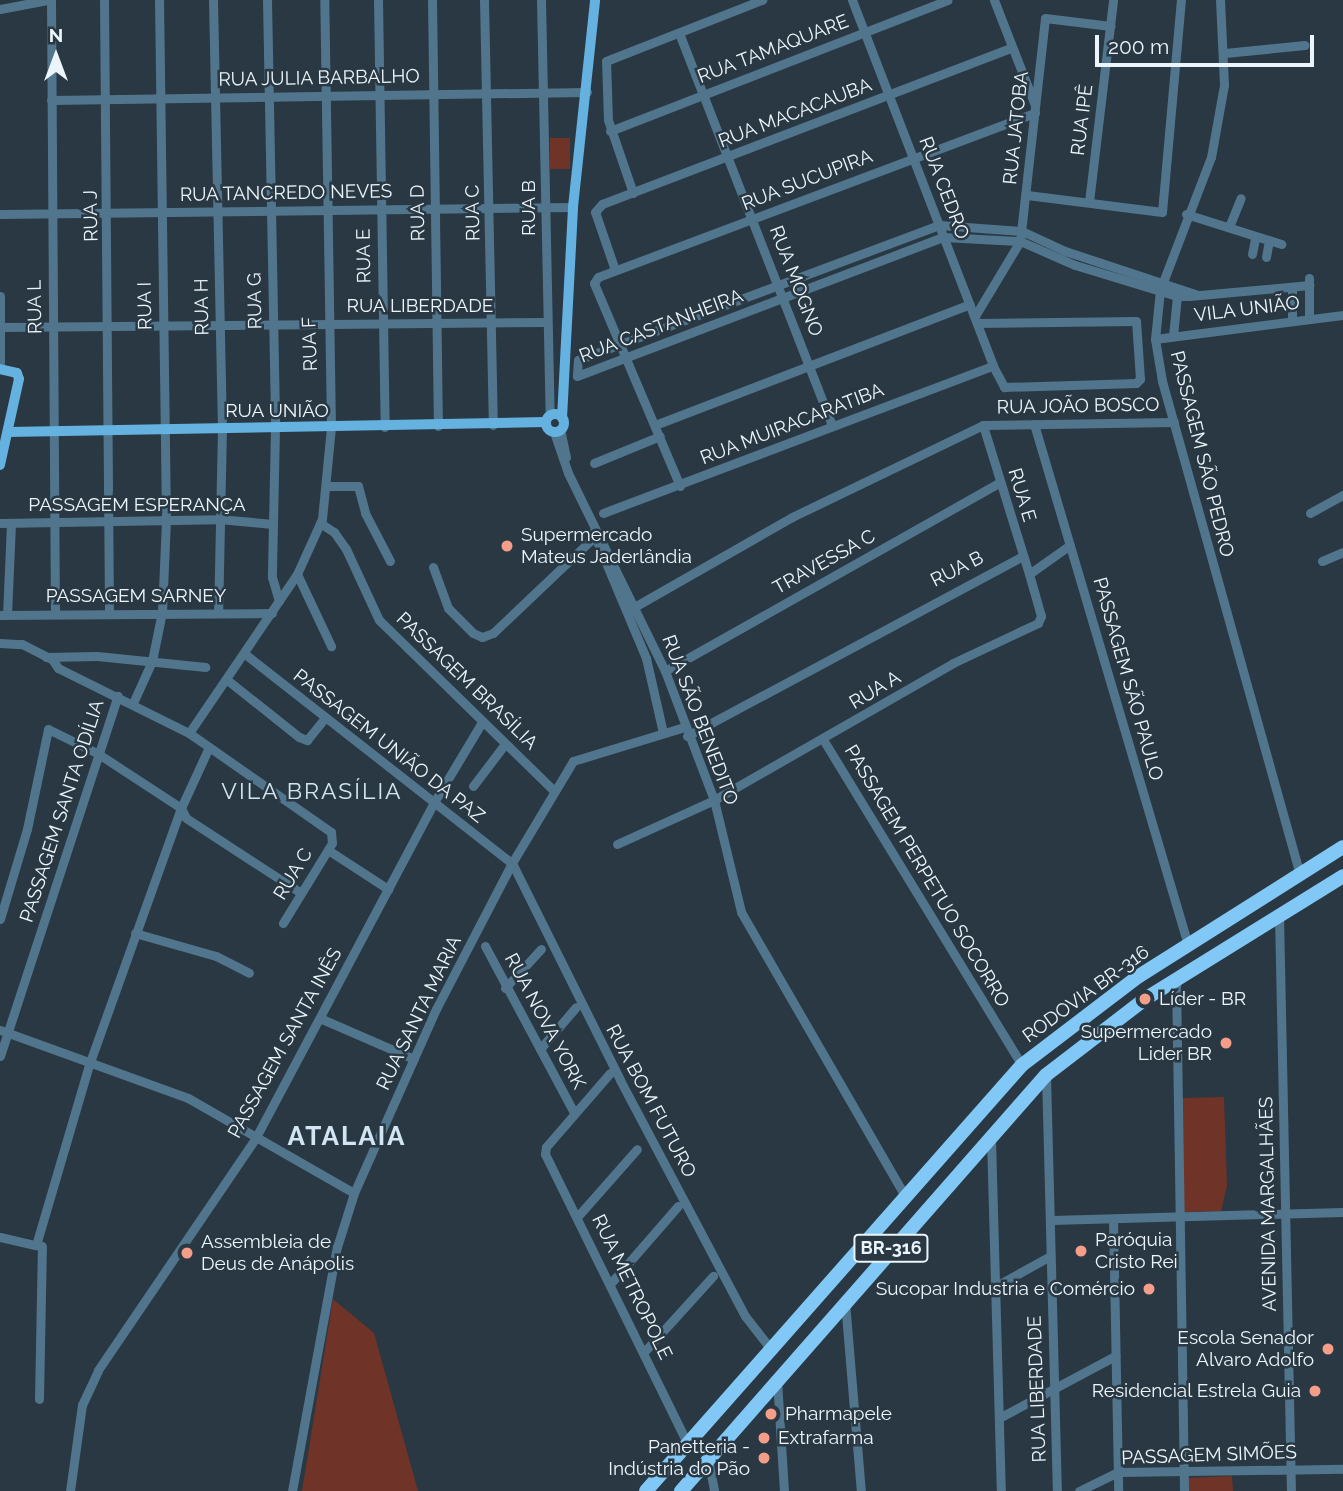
<!DOCTYPE html>
<html>
<head>
<meta charset="utf-8">
<style>
  body { margin:0 }
  #map { position:relative; width:1343px; height:1491px; overflow:hidden; background:#293842; font-family:Raleway,sans-serif }
  div>[style] { position:absolute }
  [style*='--x'] { left:calc(var(--x)*1px); top:calc(var(--y)*1px); width:calc(var(--w)*1px); rotate:calc(var(--a)*1deg) }
  .green>* { inset:0; background:#703327; transform-origin:0 0 }
  .minor>* { height:9px; margin:-4.5px; padding:0 4.5px; transform-origin:4.5px; border-radius:4.5px; background:#51758c }
  .major>* { height:10px; margin:-5px; padding:0 5px; transform-origin:5px; border-radius:5px; background:#65b2e1 }
  .major>.ring { margin:-5px; padding:0; box-sizing:content-box; background:none; border:10px solid #65b2e1; border-radius:50% }
  .highway>* { height:14px; margin:-7px; padding:0 7px; transform-origin:7px; border-radius:7px; background:#81c8f6 }
  .dots>* { width:19px; height:19px; translate:-50% -50%; box-sizing:border-box; border:4px solid #293842; border-radius:50% }
  span { translate:-50% -50%; white-space:nowrap; text-align:center; line-height:1.15; -webkit-text-stroke:5px #293842; paint-order:stroke }
  .shield-label span { padding:2px 5px; background:#293842; border:2px solid; border-radius:5px; -webkit-text-stroke-width:0 }
  .shield-label { font-size:18px; color:#ecf5fc; font-weight:700 }
  .street-label { font-size:19px; color:#ecf5fc }
  .poi-label { font-size:19px; color:#ecf5fc }
  .left { translate:0 -50%; text-align:left }
  .right { translate:-100% -50%; text-align:right }
  .quarter-label { font-size:23px; color:#d2e5f2; letter-spacing:2px }
  .district-label { font-size:26px; color:#d2e5f2; font-weight:700; letter-spacing:2px }
  .north { position:absolute; left:21px; top:21px; width:70px; height:70px; -webkit-text-stroke:5px #293842; paint-order:stroke; rotate:0deg; font-size:19px; font-weight:700; line-height:28px; text-align:center; color:#ecf5fc }
  .north::after { content:''; display:block; margin:auto; width:24px; height:32px; background:#ecf5fc; clip-path:polygon(50% 0,100% 100%,50% 72%,0 100%) }
  .scale { position:absolute; left:1095px; top:35px; width:219px; height:32px; box-sizing:border-box; border:4px solid #ecf5fc; border-top:0; padding-left:9px; font-size:21px; line-height:24px; white-space:nowrap; color:#ecf5fc; -webkit-text-stroke:5px #293842; paint-order:stroke }
</style>
</head>
<body>
<div id="map">
  <div class="green">
    <div style="left:550px;top:138px;width:20px;height:31px"></div>
    <div style="clip-path:polygon(1224px 1097px,1227px 1186px,1221px 1211px,1183px 1212px,1182px 1098px)"></div>
    <div style="clip-path:polygon(333px 1299px,374px 1333px,418px 1491px,302px 1491px)"></div>
    <div style="clip-path:polygon(1232px 1476px,1233px 1491px,1186px 1491px,1185px 1478px)"></div>
  </div>
  <div class="minor">
    <div style="--x:51;--y:0;--w:614;--a:89.63"></div>
    <div style="--x:104;--y:0;--w:611;--a:89.53"></div>
    <div style="--x:213;--y:0;--w:428;--a:88.8"></div>
    <div style="--x:222;--y:428;--w:185;--a:91.2"></div>
    <div style="--x:267;--y:0;--w:428;--a:88.9"></div>
    <div style="--x:275;--y:428;--w:149;--a:91.2"></div>
    <div style="--x:272;--y:577;--w:25;--a:74"></div>
    <div style="--x:378;--y:0;--w:427;--a:89.1"></div>
    <div style="--x:432;--y:0;--w:426;--a:89.2"></div>
    <div style="--x:484;--y:0;--w:425;--a:88.8"></div>
    <div style="--x:541;--y:0;--w:416;--a:88.8"></div>
    <div style="--x:852;--y:0;--w:392;--a:68.9"></div>
    <div style="--x:993;--y:366;--w:24;--a:62"></div>
    <div style="--x:1004;--y:387;--w:132;--a:-1.7"></div>
    <div style="--x:1136;--y:383;--w:6;--a:-45"></div>
    <div style="--x:1140;--y:379;--w:58;--a:-93.9"></div>
    <div style="--x:1136;--y:321;--w:159;--a:179.3"></div>
    <div style="--x:994;--y:0;--w:113;--a:68.7"></div>
    <div style="--x:1220;--y:0;--w:85;--a:87.3"></div>
    <div style="--x:1224;--y:85;--w:73;--a:100.2"></div>
    <div style="--x:1211;--y:157;--w:142;--a:111"></div>
    <div style="--x:1160;--y:290;--w:49;--a:95.8"></div>
    <div style="--x:1155;--y:339;--w:43;--a:80.5"></div>
    <div style="--x:1162;--y:381;--w:513;--a:74.39"></div>
    <div style="--x:0;--y:9;--w:48;--a:-10.8"></div>
    <div style="--x:679;--y:33;--w:422;--a:68.7"></div>
    <div style="--x:1225;--y:53;--w:80;--a:-5.7"></div>
    <div style="--x:51;--y:100;--w:536;--a:-0.86"></div>
    <div style="--x:610;--y:131;--w:362;--a:-21.2"></div>
    <div style="--x:633;--y:193;--w:77;--a:-108.9"></div>
    <div style="--x:608;--y:120;--w:59;--a:-91.9"></div>
    <div style="--x:606;--y:61;--w:168;--a:-21.4"></div>
    <div style="--x:1027;--y:195;--w:136;--a:7.2"></div>
    <div style="--x:1162;--y:212;--w:213;--a:-84.9"></div>
    <div style="--x:1089;--y:202;--w:203;--a:-83.2"></div>
    <div style="--x:0;--y:214;--w:573;--a:-0.7"></div>
    <div style="--x:1186;--y:214;--w:100;--a:17.5"></div>
    <div style="--x:1229;--y:227;--w:31;--a:-68"></div>
    <div style="--x:1252;--y:254;--w:16;--a:-79"></div>
    <div style="--x:1266;--y:257;--w:17;--a:-80"></div>
    <div style="--x:615;--y:270;--w:61;--a:-109"></div>
    <div style="--x:595;--y:212;--w:11;--a:-49"></div>
    <div style="--x:602;--y:204;--w:438;--a:-20.9"></div>
    <div style="--x:1309;--y:278;--w:41;--a:90"></div>
    <div style="--x:1198;--y:295;--w:140;--a:-161.7"></div>
    <div style="--x:1065;--y:251;--w:47;--a:-155.1"></div>
    <div style="--x:1022;--y:231;--w:83;--a:-175.9"></div>
    <div style="--x:939;--y:225;--w:385;--a:159.5"></div>
    <div style="--x:578;--y:360;--w:16;--a:94"></div>
    <div style="--x:577;--y:376;--w:392;--a:-20.8"></div>
    <div style="--x:943;--y:237;--w:77;--a:3"></div>
    <div style="--x:1020;--y:241;--w:60;--a:23.6"></div>
    <div style="--x:1075;--y:265;--w:107;--a:16.9"></div>
    <div style="--x:1177;--y:296;--w:12;--a:0"></div>
    <div style="--x:1189;--y:296;--w:121;--a:-5.2"></div>
    <div style="--x:0;--y:296;--w:67;--a:90"></div>
    <div style="--x:975;--y:316;--w:87;--a:-59"></div>
    <div style="--x:1020;--y:241;--w:224;--a:-83.6"></div>
    <div style="--x:1045;--y:18;--w:66;--a:6.9"></div>
    <div style="--x:1292;--y:321;--w:34;--a:-90"></div>
    <div style="--x:1;--y:327;--w:545;--a:-0.53"></div>
    <div style="--x:1173;--y:336;--w:40;--a:-84.3"></div>
    <div style="--x:1155;--y:339;--w:190;--a:-7.3"></div>
    <div style="--x:1034;--y:424;--w:543;--a:73.53"></div>
    <div style="--x:655;--y:425;--w:337;--a:-21"></div>
    <div style="--x:560;--y:429;--w:29;--a:78"></div>
    <div style="--x:554;--y:432;--w:43;--a:71.1"></div>
    <div style="--x:568;--y:473;--w:220;--a:63.9"></div>
    <div style="--x:665;--y:671;--w:138;--a:69.2"></div>
    <div style="--x:714;--y:800;--w:115;--a:76.4"></div>
    <div style="--x:741;--y:912;--w:326;--a:60"></div>
    <div style="--x:594;--y:463;--w:71;--a:-22.2"></div>
    <div style="--x:326;--y:486;--w:32;--a:0"></div>
    <div style="--x:358;--y:486;--w:28;--a:75"></div>
    <div style="--x:365;--y:513;--w:54;--a:62.5"></div>
    <div style="--x:680;--y:486;--w:220;--a:-113"></div>
    <div style="--x:594;--y:283;--w:7;--a:-56"></div>
    <div style="--x:598;--y:277;--w:467;--a:-20.6"></div>
    <div style="--x:603;--y:513;--w:417;--a:-20.7"></div>
    <div style="--x:1310;--y:513;--w:38;--a:-29"></div>
    <div style="--x:0;--y:523;--w:219;--a:-1"></div>
    <div style="--x:219;--y:519;--w:54;--a:5.3"></div>
    <div style="--x:320;--y:523;--w:17;--a:33"></div>
    <div style="--x:334;--y:532;--w:21;--a:55"></div>
    <div style="--x:346;--y:549;--w:78;--a:65.1"></div>
    <div style="--x:379;--y:620;--w:243;--a:44.3"></div>
    <div style="--x:593;--y:532;--w:137;--a:67.2"></div>
    <div style="--x:646;--y:658;--w:77;--a:77.2"></div>
    <div style="--x:1322;--y:561;--w:23;--a:-23"></div>
    <div style="--x:433;--y:567;--w:44;--a:69.9"></div>
    <div style="--x:448;--y:608;--w:35;--a:45"></div>
    <div style="--x:473;--y:633;--w:10;--a:24"></div>
    <div style="--x:482;--y:637;--w:12;--a:-20"></div>
    <div style="--x:493;--y:633;--w:138;--a:-43.5"></div>
    <div style="--x:297;--y:574;--w:80;--a:64.7"></div>
    <div style="--x:1029;--y:574;--w:50;--a:-35.3"></div>
    <div style="--x:636;--y:606;--w:180;--a:-29.7"></div>
    <div style="--x:792;--y:517;--w:212;--a:-25.7"></div>
    <div style="--x:983;--y:425;--w:191;--a:-0.9"></div>
    <div style="--x:0;--y:615;--w:272;--a:-0.4"></div>
    <div style="--x:7;--y:615;--w:92;--a:-87.5"></div>
    <div style="--x:0;--y:643;--w:22;--a:3"></div>
    <div style="--x:22;--y:644;--w:34;--a:27"></div>
    <div style="--x:52;--y:659;--w:11;--a:56"></div>
    <div style="--x:58;--y:668;--w:146;--a:26.4"></div>
    <div style="--x:189;--y:733;--w:173;--a:34.9"></div>
    <div style="--x:331;--y:832;--w:11;--a:85"></div>
    <div style="--x:332;--y:843;--w:94;--a:121.5"></div>
    <div style="--x:245;--y:654;--w:339;--a:38.1"></div>
    <div style="--x:512;--y:863;--w:242;--a:63.5"></div>
    <div style="--x:620;--y:1080;--w:267;--a:62.1"></div>
    <div style="--x:745;--y:1316;--w:41;--a:52"></div>
    <div style="--x:46;--y:657;--w:51;--a:-1.1"></div>
    <div style="--x:97;--y:656;--w:109;--a:5.8"></div>
    <div style="--x:665;--y:671;--w:385;--a:-29.4"></div>
    <div style="--x:226;--y:679;--w:93;--a:38.5"></div>
    <div style="--x:299;--y:737;--w:9;--a:21"></div>
    <div style="--x:307;--y:740;--w:28;--a:-51"></div>
    <div style="--x:133;--y:703;--w:46;--a:-65.7"></div>
    <div style="--x:152;--y:661;--w:50;--a:-78.5"></div>
    <div style="--x:162;--y:612;--w:93;--a:-87.5"></div>
    <div style="--x:166;--y:519;--w:519;--a:-90.77"></div>
    <div style="--x:189;--y:733;--w:192;--a:-55.8"></div>
    <div style="--x:297;--y:574;--w:60;--a:-65.6"></div>
    <div style="--x:322;--y:519;--w:91;--a:-84.4"></div>
    <div style="--x:331;--y:428;--w:428;--a:-90.9"></div>
    <div style="--x:687;--y:736;--w:381;--a:-28.2"></div>
    <div style="--x:824;--y:741;--w:380;--a:58.6"></div>
    <div style="--x:473;--y:786;--w:53;--a:-52.7"></div>
    <div style="--x:617;--y:844;--w:107;--a:-24.4"></div>
    <div style="--x:714;--y:800;--w:275;--a:-29.8"></div>
    <div style="--x:953;--y:663;--w:94;--a:-25.2"></div>
    <div style="--x:1038;--y:623;--w:8;--a:-67"></div>
    <div style="--x:1041;--y:616;--w:44;--a:-105.9"></div>
    <div style="--x:1029;--y:574;--w:156;--a:-107.2"></div>
    <div style="--x:328;--y:850;--w:72;--a:33"></div>
    <div style="--x:1279;--y:915;--w:576;--a:88.81"></div>
    <div style="--x:0;--y:919;--w:94;--a:-73.3"></div>
    <div style="--x:27;--y:829;--w:102;--a:-78.1"></div>
    <div style="--x:48;--y:729;--w:55;--a:26.1"></div>
    <div style="--x:97;--y:753;--w:100;--a:33.2"></div>
    <div style="--x:181;--y:808;--w:11;--a:63"></div>
    <div style="--x:186;--y:818;--w:137;--a:33.1"></div>
    <div style="--x:135;--y:933;--w:84;--a:15.9"></div>
    <div style="--x:216;--y:956;--w:37;--a:27"></div>
    <div style="--x:485;--y:946;--w:189;--a:61.9"></div>
    <div style="--x:1176;--y:979;--w:512;--a:89.1"></div>
    <div style="--x:505;--y:988;--w:53;--a:-47.3"></div>
    <div style="--x:322;--y:1019;--w:100;--a:23.5"></div>
    <div style="--x:0;--y:1030;--w:200;--a:19.9"></div>
    <div style="--x:188;--y:1098;--w:191;--a:29.8"></div>
    <div style="--x:540;--y:1049;--w:55;--a:-49.4"></div>
    <div style="--x:0;--y:1056;--w:379;--a:-71.9"></div>
    <div style="--x:610;--y:1073;--w:98;--a:130.9"></div>
    <div style="--x:546;--y:1147;--w:7;--a:98"></div>
    <div style="--x:545;--y:1154;--w:322;--a:63.8"></div>
    <div style="--x:1046;--y:1075;--w:416;--a:88.5"></div>
    <div style="--x:991;--y:1139;--w:352;--a:88.4"></div>
    <div style="--x:578;--y:1216;--w:89;--a:-48.6"></div>
    <div style="--x:1113;--y:1219;--w:272;--a:88.9"></div>
    <div style="--x:1052;--y:1220;--w:291;--a:-1.6"></div>
    <div style="--x:0;--y:1237;--w:37;--a:13"></div>
    <div style="--x:36;--y:1245;--w:191;--a:-73.6"></div>
    <div style="--x:90;--y:1062;--w:270;--a:-70.3"></div>
    <div style="--x:181;--y:808;--w:67;--a:-65.3"></div>
    <div style="--x:611;--y:1283;--w:102;--a:-49"></div>
    <div style="--x:998;--y:1285;--w:60;--a:-29.1"></div>
    <div style="--x:845;--y:1302;--w:190;--a:85.2"></div>
    <div style="--x:644;--y:1352;--w:103;--a:-47.8"></div>
    <div style="--x:777;--y:1380;--w:111;--a:86.4"></div>
    <div style="--x:39;--y:1399;--w:153;--a:-88.9"></div>
    <div style="--x:999;--y:1418;--w:132;--a:-28.1"></div>
    <div style="--x:708;--y:1459;--w:33;--a:79"></div>
    <div style="--x:70;--y:1491;--w:87;--a:-82.1"></div>
    <div style="--x:82;--y:1405;--w:38;--a:-65"></div>
    <div style="--x:98;--y:1370;--w:279;--a:-55.8"></div>
    <div style="--x:255;--y:1139;--w:379;--a:-62"></div>
    <div style="--x:433;--y:804;--w:96;--a:-59.1"></div>
    <div style="--x:292;--y:1491;--w:248;--a:-79.6"></div>
    <div style="--x:337;--y:1247;--w:57;--a:-72.5"></div>
    <div style="--x:354;--y:1193;--w:201;--a:-66"></div>
    <div style="--x:436;--y:1009;--w:165;--a:-62.5"></div>
    <div style="--x:512;--y:863;--w:119;--a:-59.1"></div>
    <div style="--x:573;--y:761;--w:116;--a:-17"></div>
    <div style="--x:1079;--y:1491;--w:43;--a:-26"></div>
    <div style="--x:1118;--y:1472;--w:225;--a:-0.8"></div>
  </div>
  <div class="major">
    <div style="--x:0;--y:369;--w:17;--a:13"></div>
    <div style="--x:17;--y:373;--w:6;--a:72"></div>
    <div style="--x:19;--y:379;--w:88;--a:102.5"></div>
    <div class="ring" style="left:546px;top:414px;width:8px;height:8px"></div>
    <div style="--x:562;--y:418;--w:211;--a:-87"></div>
    <div style="--x:573;--y:207;--w:208;--a:-83.9"></div>
    <div style="--x:8;--y:432;--w:538;--a:-1.06"></div>
  </div>
  <div class="highway">
    <div style="--x:646;--y:1491;--w:568;--a:-48.57"></div>
    <div style="--x:1022;--y:1065;--w:147;--a:-37.3"></div>
    <div style="--x:1139;--y:976;--w:241;--a:-32.3"></div>
    <div style="--x:681;--y:1491;--w:553;--a:-48.74"></div>
    <div style="--x:1046;--y:1075;--w:125;--a:-37.5"></div>
    <div style="--x:1145;--y:999;--w:233;--a:-31.8"></div>
  </div>
  <div class="dots">
    <div style="left:507px;top:546px;background:#f49e8a"></div>
    <div style="left:1145px;top:999px;background:#f49e8a"></div>
    <div style="left:1226px;top:1043px;background:#f49e8a"></div>
    <div style="left:1081px;top:1251px;background:#f49e8a"></div>
    <div style="left:187px;top:1253px;background:#f49e8a"></div>
    <div style="left:1149px;top:1289px;background:#f49e8a"></div>
    <div style="left:1328px;top:1349px;background:#f49e8a"></div>
    <div style="left:1315px;top:1391px;background:#f49e8a"></div>
    <div style="left:771px;top:1414px;background:#f49e8a"></div>
    <div style="left:764px;top:1438px;background:#f49e8a"></div>
    <div style="left:764px;top:1458px;background:#f49e8a"></div>
  </div>
  <div class="shield-label">
    <span style="left:891px;top:1248px">BR-316</span>
  </div>
  <div class="street-label">
    <span style="left:773px;top:49px;rotate:-21deg">RUA TAMAQUARE</span>
    <span style="left:319px;top:78px;rotate:-1deg">RUA JULIA BARBALHO</span>
    <span style="left:795px;top:113px;rotate:-21deg">RUA MACACAUBA</span>
    <span style="left:1082px;top:120px;rotate:-83deg">RUA IPÊ</span>
    <span style="left:1016px;top:128px;rotate:-84deg">RUA JATOBA</span>
    <span style="left:807px;top:180px;rotate:-21deg">RUA SUCUPIRA</span>
    <span style="left:944px;top:188px;rotate:69deg">RUA CEDRO</span>
    <span style="left:286px;top:193px;rotate:-1deg">RUA TANCREDO NEVES</span>
    <span style="left:529px;top:208px;rotate:-90deg">RUA B</span>
    <span style="left:418px;top:213px;rotate:-91deg">RUA D</span>
    <span style="left:473px;top:213px;rotate:-91deg">RUA C</span>
    <span style="left:91px;top:216px;rotate:-91deg">RUA J</span>
    <span style="left:364px;top:256px;rotate:-91deg">RUA E</span>
    <span style="left:796px;top:281px;rotate:69deg">RUA MOGNO</span>
    <span style="left:255px;top:301px;rotate:-91deg">RUA G</span>
    <span style="left:145px;top:306px;rotate:-91deg">RUA I</span>
    <span style="left:420px;top:306px">RUA LIBERDADE</span>
    <span style="left:35px;top:307px;rotate:-91deg">RUA L</span>
    <span style="left:202px;top:307px;rotate:-91deg">RUA H</span>
    <span style="left:1247px;top:309px;rotate:-7deg">VILA UNIÃO</span>
    <span style="left:661px;top:326px;rotate:-21deg">RUA CASTANHEIRA</span>
    <span style="left:310px;top:344px;rotate:-92deg">RUA F</span>
    <span style="left:1078px;top:406px;rotate:-1deg">RUA JOÃO BOSCO</span>
    <span style="left:277px;top:411px">RUA UNIÃO</span>
    <span style="left:792px;top:424px;rotate:-21deg">RUA MUIRACARATIBA</span>
    <span style="left:1202px;top:454px;rotate:76deg">PASSAGEM SÃO PEDRO</span>
    <span style="left:1022px;top:495px;rotate:73deg">RUA E</span>
    <span style="left:137px;top:505px">PASSAGEM ESPERANÇA</span>
    <span style="left:824px;top:562px;rotate:-29deg">TRAVESSA C</span>
    <span style="left:957px;top:569px;rotate:-27deg">RUA B</span>
    <span style="left:136px;top:596px">PASSAGEM SARNEY</span>
    <span style="left:1128px;top:679px;rotate:74deg">PASSAGEM SÃO PAULO</span>
    <span style="left:467px;top:681px;rotate:44deg">PASSAGEM BRASÍLIA</span>
    <span style="left:875px;top:690px;rotate:-31deg">RUA A</span>
    <span style="left:700px;top:720px;rotate:69deg">RUA SÃO BENEDITO</span>
    <span style="left:389px;top:746px;rotate:38deg">PASSAGEM UNIÃO DA PAZ</span>
    <span style="left:62px;top:811px;rotate:-72deg">PASSAGEM SANTA ODÍLIA</span>
    <span style="left:293px;top:874px;rotate:-59deg">RUA C</span>
    <span style="left:927px;top:876px;rotate:59deg">PASSAGEM PERPETUO SOCORRO</span>
    <span style="left:1086px;top:994px;rotate:-36deg">RODOVIA BR-316</span>
    <span style="left:419px;top:1013px;rotate:-64deg">RUA SANTA MARIA</span>
    <span style="left:545px;top:1021px;rotate:62deg">RUA NOVA YORK</span>
    <span style="left:285px;top:1043px;rotate:-61deg">PASSAGEM SANTA INÊS</span>
    <span style="left:651px;top:1101px;rotate:62deg">RUA BOM FUTURO</span>
    <span style="left:1268px;top:1204px;rotate:-91deg">AVENIDA MARGALHÃES</span>
    <span style="left:632px;top:1287px;rotate:64deg">RUA METROPOLE</span>
    <span style="left:1037px;top:1389px;rotate:-92deg">RUA LIBERDADE</span>
    <span style="left:1209px;top:1455px;rotate:-2deg">PASSAGEM SIMÕES</span>
  </div>
  <div class="poi-label">
    <span class="left" style="left:521px;top:546px">Supermercado<br>Mateus Jaderlândia</span>
    <span class="left" style="left:1159px;top:999px">Líder - BR</span>
    <span class="right" style="left:1212px;top:1043px">Supermercado<br>Lider BR</span>
    <span class="left" style="left:1095px;top:1251px">Paróquia<br>Cristo Rei</span>
    <span class="left" style="left:201px;top:1253px">Assembleia de<br>Deus de Anápolis</span>
    <span class="right" style="left:1135px;top:1289px">Sucopar Industria e Comércio</span>
    <span class="right" style="left:1314px;top:1349px">Escola Senador<br>Alvaro Adolfo</span>
    <span class="right" style="left:1301px;top:1391px">Residencial Estrela Guia</span>
    <span class="left" style="left:785px;top:1414px">Pharmapele</span>
    <span class="left" style="left:778px;top:1438px">Extrafarma</span>
    <span class="right" style="left:750px;top:1458px">Panetteria -<br>Indústria do Pão</span>
  </div>
  <div class="quarter-label">
    <span style="left:312px;top:791px">VILA BRASÍLIA</span>
  </div>
  <div class="district-label">
    <span style="left:347px;top:1137px">ATALAIA</span>
  </div>
  <div class="north">N</div>
  <div class="scale">200 m</div>
</div>
</body>
</html>
